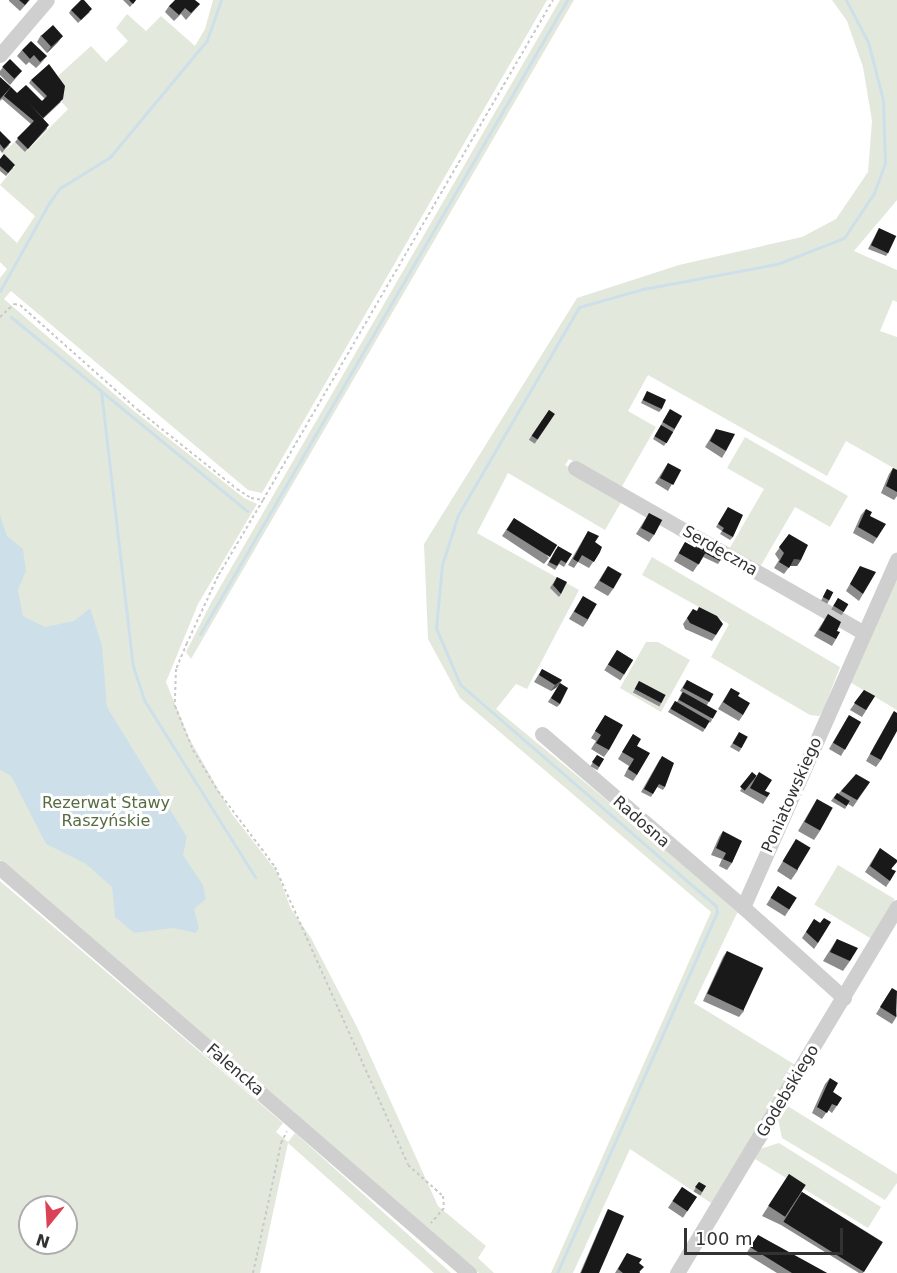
<!DOCTYPE html>
<html>
<head>
<meta charset="utf-8">
<style>
  body { margin:0 }
  #map { position:relative; width:897px; height:1273px; overflow:hidden; background:#fff; font-family:"DejaVu Sans",sans-serif }
  div>[style] { position:absolute }
  [style*='--x'] { left:calc(var(--x)*1px); top:calc(var(--y)*1px); width:calc(var(--w)*1px); rotate:calc(var(--a)*1deg) }
  .green>* { inset:0; background:#e3e8dc; transform-origin:0 0 }
  .water>* { inset:0; background:#cde0e9 }
  .stream>* { height:3px; margin:-1.5px; padding:0 1.5px; transform-origin:1.5px; border-radius:1.5px; background:#cde0e9 }
  .path>* { height:2px; margin-top:-1px; transform-origin:0; background:repeating-linear-gradient(90deg,#c9c9c9 0 3px,transparent 0 6px) }
  .minor>* { height:15px; margin:-7.5px; padding:0 7.5px; transform-origin:7.5px; border-radius:7.5px; background:#cfcfcf }
  .wall>* { inset:0; background:#8c8c8c; transform-origin:0 0 }
  .shaded-wall>* { inset:0; background:#5e5e5e }
  .building>* { inset:0; background:#191919; transform-origin:0 0 }
  span { translate:-50% -50%; white-space:nowrap; text-align:center; line-height:1.15; -webkit-text-stroke:6px #fff; paint-order:stroke }
  .street-label { font-size:16px; color:#323232 }
  .park-label { font-size:16px; color:#576c41 }
  .north { position:absolute; left:18px; top:1195px; width:60px; height:60px; box-sizing:border-box; background:#fff; border:2px solid #adadad; border-radius:50%; rotate:198deg; font-size:16px; font-weight:700; line-height:24px; text-align:center; color:#323232 }
  .north::after { content:''; display:block; margin:auto; width:21px; height:27px; background:#db4255; clip-path:polygon(50% 0,100% 100%,50% 72%,0 100%) }
  .scale { position:absolute; left:684px; top:1228px; width:159px; height:27px; box-sizing:border-box; border:3px solid #323232; border-top:0; padding-left:8px; font-size:18px; line-height:21px; white-space:nowrap; color:#323232; -webkit-text-stroke:4px #fff; paint-order:stroke }
</style>
</head>
<body>
<div id="map">
  <div class="green">
    <div style="clip-path:polygon(213px 0,547px 0,262px 493px,248px 490px,11px 291px,4px 299px,134px 411px,244px 498px,257px 504px,198px 604px,166px 682px,189px 738px,232px 814px,277px 872px,291px 909px,311px 938px,358px 1029px,438px 1206px,486px 1246px,478px 1258px,494px 1273px,479px 1273px,0 860px,0 278px,7px 269px,0 262px,0 227px,17px 243px,35px 216px,0 185px,15px 166px,2px 153px,15px 142px,26px 152px,68px 109px,59px 99px,59px 75px,91px 46px,106px 62px,128px 41px,116px 28px,127px 14px,146px 31px,161px 16px,195px 46px,205px 29px)"></div>
    <div style="clip-path:polygon(560px 0,574px 0,191px 659px,186px 652px,212px 601px)"></div>
    <div style="clip-path:polygon(832px 0,897px 0,897px 200px,854px 251px,897px 270px,897px 302px,893px 300px,880px 331px,897px 337px,897px 470px,846px 441px,827px 476px,648px 375px,628px 411px,656px 427px,621px 488px,569px 459px,565px 465px,623px 499px,605px 530px,508px 473px,477px 533px,579px 590px,527px 689px,516px 684px,496px 709px,739px 909px,694px 1003px,797px 1066px,714px 1205px,630px 1149px,573px 1273px,551px 1273px,711px 912px,460px 698px,428px 639px,424px 544px,577px 298px,679px 265px,802px 237px,836px 219px,868px 172px,872px 121px,863px 67px,847px 21px)"></div>
    <div style="clip-path:polygon(745px 437px,848px 496px,830px 527px,795px 507px,759px 569px,728px 551px,764px 489px,727px 468px)"></div>
    <div style="clip-path:polygon(652px 557px,840px 667px,823px 711px,819px 716px,810px 715px,711px 657px,729px 624px,642px 575px)"></div>
    <div style="clip-path:polygon(897px 570px,897px 710px,848px 681px)"></div>
    <div style="clip-path:polygon(646px 642px,658px 642px,690px 660px,661px 712px,620px 688px)"></div>
    <div style="left:838px;top:865px;width:66px;height:46px;rotate:31deg"></div>
    <div style="clip-path:polygon(evenodd,0 881px,283px 1123px,276px 1132px,288px 1142px,295px 1133px,451px 1273px,434px 1273px,288px 1143px,260px 1273px,0 1273px,0 881px,30px 1207px,66px 1207px,66px 1243px,30px 1243px,30px 1207px)"></div>
    <div style="clip-path:polygon(786px 1105px,897px 1174px,897px 1183px,885px 1200px,782px 1138px,778px 1119px)"></div>
    <div style="clip-path:polygon(779px 1143px,881px 1207px,868px 1228px,755px 1159px,760px 1149px)"></div>
  </div>
  <div class="water">
    <div style="clip-path:polygon(0 515px,7px 536px,23px 549px,26px 571px,18px 590px,23px 616px,45px 627px,74px 621px,90px 608px,102px 645px,107px 707px,187px 837px,183px 855px,203px 885px,206px 899px,194px 909px,199px 928px,196px 933px,173px 928px,134px 933px,115px 917px,112px 887px,86px 864px,46px 844px,11px 776px,0 770px)"></div>
  </div>
  <div class="stream">
    <div style="--x:0;--y:291;--w:101;--a:-60.9"></div>
    <div style="--x:49;--y:203;--w:19;--a:-54"></div>
    <div style="--x:60;--y:188;--w:59;--a:-31.8"></div>
    <div style="--x:110;--y:157;--w:152;--a:-50.3"></div>
    <div style="--x:207;--y:40;--w:42;--a:-70.7"></div>
    <div style="--x:11;--y:317;--w:117;--a:39.4"></div>
    <div style="--x:101;--y:391;--w:277;--a:83.4"></div>
    <div style="--x:133;--y:666;--w:36;--a:72"></div>
    <div style="--x:144;--y:700;--w:209;--a:57.9"></div>
    <div style="--x:101;--y:391;--w:189;--a:39.4"></div>
    <div style="--x:200;--y:634;--w:733;--a:-59.93"></div>
    <div style="--x:557;--y:1273;--w:395;--a:-66.1"></div>
    <div style="--x:717;--y:912;--w:6;--a:-99"></div>
    <div style="--x:716;--y:906;--w:339;--a:-139.1"></div>
    <div style="--x:460;--y:684;--w:61;--a:-113.2"></div>
    <div style="--x:436;--y:628;--w:63;--a:-84.6"></div>
    <div style="--x:442;--y:565;--w:52;--a:-72.3"></div>
    <div style="--x:458;--y:515;--w:241;--a:-59.8"></div>
    <div style="--x:579;--y:307;--w:66;--a:-15.7"></div>
    <div style="--x:643;--y:289;--w:136;--a:-10.6"></div>
    <div style="--x:777;--y:264;--w:72;--a:-21.2"></div>
    <div style="--x:844;--y:238;--w:54;--a:-56.3"></div>
    <div style="--x:874;--y:193;--w:32;--a:-70"></div>
    <div style="--x:885;--y:163;--w:63;--a:-91.8"></div>
    <div style="--x:883;--y:100;--w:60;--a:-104.5"></div>
    <div style="--x:868;--y:42;--w:47;--a:-117.6"></div>
  </div>
  <div class="path">
    <div style="--x:0;--y:317;--w:19;--a:-43"></div>
    <div style="--x:14;--y:304;--w:6;--a:9"></div>
    <div style="--x:20;--y:305;--w:158;--a:41.7"></div>
    <div style="--x:138;--y:410;--w:127;--a:38.6"></div>
    <div style="--x:237;--y:489;--w:17;--a:33"></div>
    <div style="--x:251;--y:498;--w:12;--a:9"></div>
    <div style="--x:263;--y:500;--w:578;--a:-59.89"></div>
    <div style="--x:263;--y:500;--w:88;--a:120.6"></div>
    <div style="--x:218;--y:576;--w:74;--a:114.8"></div>
    <div style="--x:187;--y:643;--w:28;--a:113"></div>
    <div style="--x:176;--y:669;--w:37;--a:92"></div>
    <div style="--x:175;--y:706;--w:48;--a:67.8"></div>
    <div style="--x:193;--y:750;--w:48;--a:58.6"></div>
    <div style="--x:218;--y:791;--w:95;--a:53.1"></div>
    <div style="--x:275;--y:867;--w:326;--a:65.9"></div>
    <div style="--x:408;--y:1165;--w:47;--a:41.5"></div>
    <div style="--x:443;--y:1196;--w:12;--a:85"></div>
    <div style="--x:444;--y:1208;--w:20;--a:131"></div>
    <div style="--x:253;--y:1273;--w:133;--a:-77.8"></div>
    <div style="--x:281;--y:1143;--w:13;--a:-63"></div>
  </div>
  <div class="minor">
    <div style="--x:0;--y:55;--w:72;--a:-49.5"></div>
    <div style="--x:575;--y:468;--w:333;--a:29.7"></div>
    <div style="--x:542;--y:734;--w:265;--a:40.7"></div>
    <div style="--x:0;--y:868;--w:620;--a:40.81"></div>
    <div style="--x:844;--y:998;--w:136;--a:-138"></div>
    <div style="--x:743;--y:907;--w:380;--a:-66.1"></div>
    <div style="--x:677;--y:1273;--w:427;--a:-59"></div>
  </div>
  <div class="wall">
    <div style="clip-path:polygon(9px 0,30px 0,20px 11px,9px 1px)"></div>
    <div style="clip-path:polygon(123px 0,136px 0,130px 7px)"></div>
    <div style="clip-path:polygon(200px 4px,186px 20px,181px 14px,174px 21px,165px 12px,169px 6px)"></div>
    <div style="clip-path:polygon(71px 10px,90px 12px,78px 23px,69px 13px)"></div>
    <div style="clip-path:polygon(41px 35px,58px 42px,47px 53px,37px 42px)"></div>
    <div style="clip-path:polygon(22px 50px,47px 56px,42px 62px,36px 68px,29px 62px,26px 65px,17px 56px)"></div>
    <div style="clip-path:polygon(3px 67px,22px 71px,10px 85px,0 75px,0 71px)"></div>
    <div style="clip-path:polygon(0 77px,17px 93px,42px 101px,45px 99px,29px 83px,31px 80px,61px 102px,43px 119px,47px 129px,25px 152px,15px 142px,31px 124px,2px 99px,0 101px)"></div>
    <div style="clip-path:polygon(0 131px,9px 145px,2px 153px,0 150px)"></div>
    <div style="clip-path:polygon(0 159px,13px 168px,6px 176px,0 171px)"></div>
    <div style="clip-path:polygon(879px 228px,888px 253px,886px 256px,868px 249px)"></div>
    <div style="clip-path:polygon(647px 391px,662px 409px,659px 412px,641px 403px)"></div>
    <div style="clip-path:polygon(670px 409px,675px 429px,664px 446px,653px 439px)"></div>
    <div style="left:549px;top:410px;width:7px;height:36px;rotate:34deg"></div>
    <div style="clip-path:polygon(716px 429px,726px 451px,722px 458px,705px 447px)"></div>
    <div style="clip-path:polygon(668px 463px,672px 484px,668px 491px,655px 483px)"></div>
    <div style="clip-path:polygon(893px 468px,897px 470px,897px 496px,894px 500px,881px 493px,889px 474px)"></div>
    <div style="clip-path:polygon(728px 507px,733px 537px,730px 540px,720px 534px,722px 531px,716px 527px)"></div>
    <div style="clip-path:polygon(866px 509px,870px 516px,877px 538px,873px 544px,853px 533px,861px 515px)"></div>
    <div style="clip-path:polygon(649px 513px,654px 535px,649px 542px,636px 534px)"></div>
    <div style="clip-path:polygon(514px 518px,549px 558px,544px 564px,502px 536px)"></div>
    <div style="clip-path:polygon(588px 531px,600px 552px,589px 568px,578px 562px,574px 568px,568px 565px)"></div>
    <div style="clip-path:polygon(789px 534px,801px 560px,797px 566px,790px 566px,784px 574px,774px 568px,779px 560px,775px 554px)"></div>
    <div style="clip-path:polygon(685px 542px,695px 548px,699px 542px,720px 561px,718px 564px,703px 557px,693px 572px,674px 561px)"></div>
    <div style="clip-path:polygon(556px 549px,572px 554px,564px 567px,559px 564px,555px 570px,547px 565px)"></div>
    <div style="clip-path:polygon(608px 566px,613px 589px,608px 596px,594px 588px)"></div>
    <div style="clip-path:polygon(860px 566px,863px 594px,859px 601px,846px 591px)"></div>
    <div style="clip-path:polygon(557px 577px,561px 594px,559px 597px,550px 588px)"></div>
    <div style="left:827px;top:589px;width:7px;height:13px;rotate:27deg"></div>
    <div style="clip-path:polygon(583px 596px,588px 620px,583px 627px,569px 619px)"></div>
    <div style="left:838px;top:598px;width:12px;height:13px;rotate:31deg"></div>
    <div style="clip-path:polygon(693px 609px,716px 635px,712px 641px,685px 629px,683px 624px)"></div>
    <div style="clip-path:polygon(828px 614px,837px 631px,836px 639px,832px 646px,814px 636px)"></div>
    <div style="left:617px;top:650px;width:19px;height:24px;rotate:32deg"></div>
    <div style="clip-path:polygon(542px 669px,562px 680px,557px 687px,551px 691px,534px 682px)"></div>
    <div style="clip-path:polygon(687px 680px,713px 694px,707px 705px,712px 720px,710px 723px,709px 722px,703px 732px,668px 712px,675px 701px,677px 702px,682px 692px,680px 691px)"></div>
    <div style="left:639px;top:681px;width:30px;height:13px;rotate:28deg"></div>
    <div style="clip-path:polygon(560px 683px,560px 704px,557px 707px,548px 702px)"></div>
    <div style="clip-path:polygon(731px 688px,738px 696px,743px 715px,739px 721px,718px 709px)"></div>
    <div style="clip-path:polygon(864px 690px,875px 696px,862px 717px,850px 710px)"></div>
    <div style="clip-path:polygon(894px 711px,881px 760px,876px 767px,866px 761px)"></div>
    <div style="clip-path:polygon(605px 715px,609px 750px,604px 757px,591px 749px,596px 741px,591px 738px)"></div>
    <div style="clip-path:polygon(849px 715px,845px 749px,841px 756px,829px 749px)"></div>
    <div style="clip-path:polygon(633px 734px,637px 746px,637px 775px,633px 781px,624px 776px,629px 766px,618px 759px)"></div>
    <div style="clip-path:polygon(737px 736px,741px 749px,739px 752px,730px 747px)"></div>
    <div style="left:597px;top:755px;width:8px;height:13px;rotate:30deg"></div>
    <div style="clip-path:polygon(660px 759px,665px 787px,663px 790px,657px 787px,651px 797px,641px 792px)"></div>
    <div style="clip-path:polygon(752px 772px,765px 791px,770px 793px,763px 804px,740px 791px)"></div>
    <div style="clip-path:polygon(870px 782px,853px 807px,848px 804px,845px 809px,831px 801px,837px 793px,838px 794px,841px 791px)"></div>
    <div style="clip-path:polygon(817px 799px,820px 831px,814px 840px,798px 831px)"></div>
    <div style="clip-path:polygon(723px 831px,732px 863px,727px 870px,719px 866px,722px 859px,711px 855px,719px 837px)"></div>
    <div style="clip-path:polygon(796px 839px,798px 870px,791px 880px,777px 871px)"></div>
    <div style="clip-path:polygon(880px 848px,892px 869px,890px 881px,886px 887px,865px 872px)"></div>
    <div style="left:778px;top:886px;width:22px;height:22px;rotate:32deg"></div>
    <div style="clip-path:polygon(814px 919px,820px 923px,818px 943px,814px 949px,802px 938px)"></div>
    <div style="clip-path:polygon(837px 939px,850px 961px,843px 971px,823px 961px)"></div>
    <div style="clip-path:polygon(727px 951px,744px 1011px,739px 1017px,703px 1001px,723px 957px)"></div>
    <div style="clip-path:polygon(892px 988px,897px 1016px,892px 1024px,876px 1014px)"></div>
    <div style="clip-path:polygon(830px 1078px,833px 1092px,842px 1098px,832px 1113px,828px 1110px,822px 1119px,812px 1113px,825px 1084px)"></div>
    <div style="clip-path:polygon(789px 1174px,802px 1192px,883px 1242px,863px 1273px,859px 1273px,781px 1225px,762px 1216px)"></div>
    <div style="left:699px;top:1182px;width:8px;height:11px;rotate:30deg"></div>
    <div style="left:682px;top:1187px;width:18px;height:25px;rotate:34deg"></div>
    <div style="clip-path:polygon(608px 1209px,599px 1273px,580px 1273px,606px 1213px)"></div>
    <div style="clip-path:polygon(758px 1235px,827px 1273px,777px 1273px,746px 1254px)"></div>
    <div style="clip-path:polygon(627px 1253px,639px 1264px,640px 1273px,615px 1273px)"></div>
  </div>
  <div class="shaded-wall">
    <div style="clip-path:polygon(63px 36px,58px 42px,47px 53px,51px 46px)"></div>
    <div style="clip-path:polygon(794px 559px,801px 560px,797px 566px,789px 566px)"></div>
    <div style="clip-path:polygon(562px 680px,557px 687px,551px 691px,555px 685px)"></div>
  </div>
  <div class="building">
    <div style="clip-path:polygon(19px 0,29px 0,25px 5px)"></div>
    <div style="clip-path:polygon(81px 0,84px 0,92px 9px,81px 20px,71px 10px)"></div>
    <div style="clip-path:polygon(129px 0,136px 0,133px 4px)"></div>
    <div style="clip-path:polygon(175px 0,195px 0,200px 4px,191px 13px,185px 8px,179px 15px,169px 6px)"></div>
    <div style="left:53px;top:25px;width:15px;height:16px;rotate:48deg"></div>
    <div style="clip-path:polygon(31px 41px,47px 56px,40px 62px,34px 55px,30px 59px,22px 50px)"></div>
    <div style="left:10px;top:59px;width:17px;height:11px;rotate:45deg"></div>
    <div style="clip-path:polygon(49px 64px,65px 86px,63px 99px,43px 118px,26px 100px,49px 125px,28px 149px,17px 138px,34px 121px,4px 96px,11px 87px,17px 93px,26px 85px,42px 101px,47px 96px,31px 80px)"></div>
    <div style="clip-path:polygon(0 77px,11px 87px,0 99px)"></div>
    <div style="clip-path:polygon(0 131px,11px 142px,4px 149px,0 144px)"></div>
    <div style="clip-path:polygon(4px 154px,15px 165px,8px 173px,0 166px,0 159px)"></div>
    <div style="left:879px;top:228px;width:19px;height:19px;rotate:25deg"></div>
    <div style="left:647px;top:391px;width:21px;height:10px;rotate:25deg"></div>
    <div style="left:670px;top:409px;width:14px;height:15px;rotate:30deg"></div>
    <div style="left:549px;top:410px;width:7px;height:31px;rotate:34deg"></div>
    <div style="left:661px;top:425px;width:14px;height:13px;rotate:30deg"></div>
    <div style="clip-path:polygon(716px 429px,735px 434px,726px 451px,710px 441px)"></div>
    <div style="left:668px;top:463px;width:15px;height:17px;rotate:28deg"></div>
    <div style="clip-path:polygon(893px 468px,897px 470px,897px 492px,886px 486px)"></div>
    <div style="clip-path:polygon(728px 507px,743px 515px,733px 537px,722px 531px,724px 528px,718px 524px)"></div>
    <div style="clip-path:polygon(866px 509px,872px 512px,870px 516px,886px 524px,877px 538px,858px 527px)"></div>
    <div style="left:649px;top:513px;width:15px;height:17px;rotate:28deg"></div>
    <div style="left:514px;top:518px;width:51px;height:14px;rotate:32deg"></div>
    <div style="clip-path:polygon(588px 531px,599px 536px,595px 542px,602px 547px,600px 552px,594px 562px,582px 555px,578px 562px,573px 559px)"></div>
    <div style="clip-path:polygon(789px 534px,808px 545px,801px 560px,794px 559px,789px 568px,779px 562px,784px 553px,779px 547px)"></div>
    <div style="left:685px;top:542px;width:23px;height:13px;rotate:29deg"></div>
    <div style="clip-path:polygon(699px 542px,724px 554px,720px 561px,695px 548px)"></div>
    <div style="clip-path:polygon(558px 546px,572px 554px,566px 563px,561px 560px,557px 566px,549px 562px)"></div>
    <div style="left:608px;top:566px;width:16px;height:17px;rotate:30deg"></div>
    <div style="clip-path:polygon(860px 566px,876px 572px,863px 594px,850px 584px)"></div>
    <div style="clip-path:polygon(557px 577px,567px 582px,561px 594px,553px 585px)"></div>
    <div style="left:827px;top:589px;width:7px;height:9px;rotate:27deg"></div>
    <div style="left:583px;top:596px;width:16px;height:18px;rotate:30deg"></div>
    <div style="left:838px;top:598px;width:12px;height:9px;rotate:31deg"></div>
    <div style="clip-path:polygon(699px 607px,717px 616px,723px 624px,716px 635px,690px 623px,687px 618px,693px 609px,697px 611px)"></div>
    <div style="clip-path:polygon(828px 614px,841px 622px,837px 631px,840px 632px,836px 639px,819px 630px)"></div>
    <div style="left:617px;top:650px;width:19px;height:17px;rotate:32deg"></div>
    <div style="clip-path:polygon(542px 669px,562px 680px,555px 685px,539px 675px)"></div>
    <div style="left:687px;top:680px;width:30px;height:9px;rotate:28deg"></div>
    <div style="left:639px;top:681px;width:30px;height:9px;rotate:28deg"></div>
    <div style="clip-path:polygon(560px 683px,568px 688px,560px 704px,551px 698px)"></div>
    <div style="clip-path:polygon(731px 688px,740px 693px,738px 696px,750px 703px,743px 715px,723px 702px)"></div>
    <div style="clip-path:polygon(864px 690px,875px 696px,866px 710px,854px 703px)"></div>
    <div style="left:683px;top:692px;width:39px;height:9px;rotate:29deg"></div>
    <div style="left:675px;top:701px;width:40px;height:9px;rotate:30deg"></div>
    <div style="clip-path:polygon(894px 711px,897px 713px,897px 731px,881px 760px,870px 754px)"></div>
    <div style="clip-path:polygon(605px 715px,623px 725px,609px 750px,596px 743px,601px 735px,595px 731px)"></div>
    <div style="left:849px;top:715px;width:14px;height:32px;rotate:30deg"></div>
    <div style="left:739px;top:732px;width:10px;height:13px;rotate:29deg"></div>
    <div style="clip-path:polygon(633px 734px,641px 739px,637px 746px,650px 753px,637px 775px,628px 769px,634px 759px,622px 752px)"></div>
    <div style="clip-path:polygon(597px 755px,604px 759px,599px 767px,592px 762px)"></div>
    <div style="clip-path:polygon(662px 756px,674px 763px,665px 787px,659px 784px,653px 794px,644px 789px)"></div>
    <div style="left:752px;top:772px;width:6px;height:19px;rotate:39deg"></div>
    <div style="clip-path:polygon(759px 772px,772px 780px,765px 791px,770px 793px,767px 797px,750px 788px)"></div>
    <div style="clip-path:polygon(856px 774px,870px 782px,857px 800px,841px 791px)"></div>
    <div style="left:837px;top:793px;width:15px;height:6px;rotate:32deg"></div>
    <div style="left:817px;top:799px;width:18px;height:26px;rotate:29deg"></div>
    <div style="clip-path:polygon(723px 831px,742px 841px,732px 863px,723px 859px,726px 853px,716px 848px)"></div>
    <div style="left:796px;top:839px;width:17px;height:26px;rotate:31deg"></div>
    <div style="clip-path:polygon(880px 848px,897px 860px,897px 862px,891px 869px,896px 871px,890px 881px,870px 866px)"></div>
    <div style="left:778px;top:886px;width:22px;height:14px;rotate:32deg"></div>
    <div style="clip-path:polygon(824px 918px,831px 922px,818px 943px,806px 932px,814px 919px,820px 923px)"></div>
    <div style="clip-path:polygon(837px 939px,858px 948px,850px 961px,830px 952px)"></div>
    <div style="left:727px;top:951px;width:40px;height:47px;rotate:25deg"></div>
    <div style="clip-path:polygon(892px 988px,897px 991px,896px 1017px,880px 1007px)"></div>
    <div style="clip-path:polygon(830px 1078px,838px 1083px,833px 1092px,842px 1098px,837px 1106px,832px 1104px,827px 1113px,817px 1107px)"></div>
    <div style="left:789px;top:1174px;width:20px;height:38px;rotate:33deg"></div>
    <div style="clip-path:polygon(699px 1182px,706px 1186px,702px 1192px,695px 1187px)"></div>
    <div style="left:682px;top:1187px;width:18px;height:17px;rotate:34deg"></div>
    <div style="left:802px;top:1192px;width:95px;height:35px;rotate:32deg"></div>
    <div style="clip-path:polygon(608px 1209px,624px 1216px,599px 1273px,581px 1273px)"></div>
    <div style="clip-path:polygon(758px 1235px,827px 1273px,792px 1273px,750px 1247px)"></div>
    <div style="clip-path:polygon(627px 1253px,642px 1259px,639px 1263px,644px 1267px,639px 1272px,640px 1273px,623px 1273px,618px 1269px)"></div>
  </div>
  <div class="street-label">
    <span style="left:720px;top:551px;rotate:30deg">Serdeczna</span>
    <span style="left:792px;top:795px;rotate:-66deg">Poniatowskiego</span>
    <span style="left:641px;top:822px;rotate:41deg">Radosna</span>
    <span style="left:235px;top:1070px;rotate:41deg">Falencka</span>
    <span style="left:788px;top:1091px;rotate:-59deg">Godebskiego</span>
  </div>
  <div class="park-label">
    <span style="left:106px;top:812px">Rezerwat Stawy<br>Raszyńskie</span>
  </div>
  <div class="north">N</div>
  <div class="scale">100 m</div>
</div>
</body>
</html>
